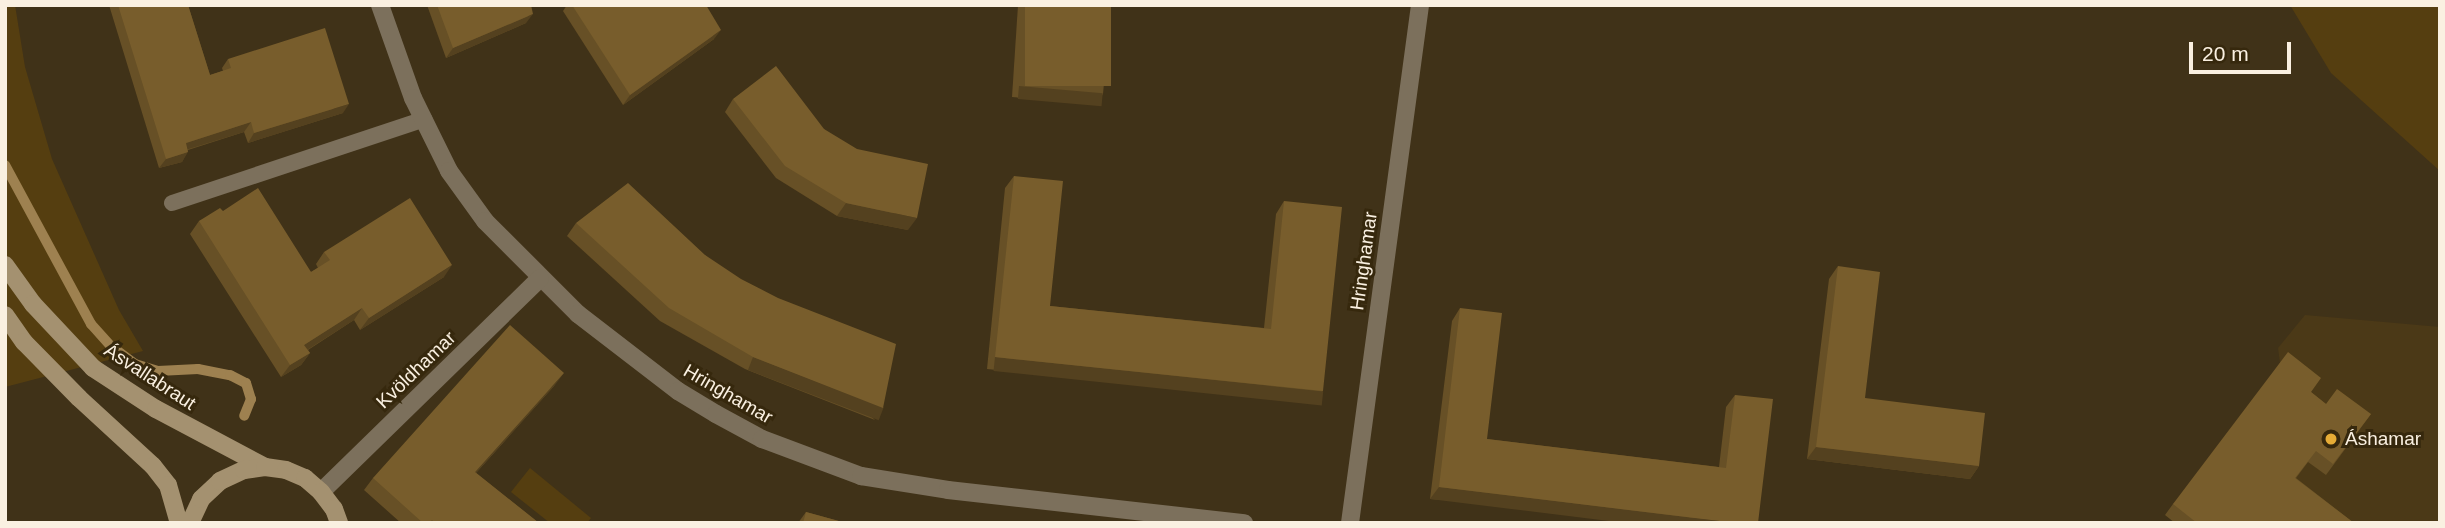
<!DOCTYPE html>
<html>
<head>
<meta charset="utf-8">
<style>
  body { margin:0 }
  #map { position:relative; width:2445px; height:528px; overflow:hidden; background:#403218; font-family:Arial,sans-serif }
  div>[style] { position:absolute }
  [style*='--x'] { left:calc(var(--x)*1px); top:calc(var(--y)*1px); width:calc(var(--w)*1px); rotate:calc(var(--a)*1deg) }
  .built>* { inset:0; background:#4b3917 }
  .green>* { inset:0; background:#553e10 }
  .stream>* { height:10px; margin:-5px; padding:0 5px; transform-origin:5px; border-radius:5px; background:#9e8150 }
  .lane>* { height:16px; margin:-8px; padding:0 8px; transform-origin:8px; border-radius:8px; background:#7c705c }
  .street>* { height:18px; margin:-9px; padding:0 9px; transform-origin:9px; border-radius:9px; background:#7c705c }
  .secondary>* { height:18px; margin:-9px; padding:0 9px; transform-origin:9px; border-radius:9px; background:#a49170 }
  .wall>* { inset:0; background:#675026 }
  .shaded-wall>* { inset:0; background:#54411f; transform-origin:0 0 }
  .building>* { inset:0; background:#785d2c; transform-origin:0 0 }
  .dots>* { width:19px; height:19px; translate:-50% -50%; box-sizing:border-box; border:4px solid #36280d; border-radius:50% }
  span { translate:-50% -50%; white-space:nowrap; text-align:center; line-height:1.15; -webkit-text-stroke:6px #36280d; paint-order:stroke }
  .street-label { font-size:19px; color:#faf0e1 }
  .poi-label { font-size:19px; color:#faf0e1 }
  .left { translate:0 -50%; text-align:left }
  .frame { position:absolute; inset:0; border:7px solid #faf0e1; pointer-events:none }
  .scale { position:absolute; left:2189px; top:42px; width:102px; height:32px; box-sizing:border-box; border:4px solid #faf0e1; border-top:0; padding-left:9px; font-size:21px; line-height:24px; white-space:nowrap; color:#faf0e1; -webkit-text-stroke:5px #36280d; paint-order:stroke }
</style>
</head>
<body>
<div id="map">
  <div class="built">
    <div style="clip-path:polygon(2305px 315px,2440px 327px,2440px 523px,2175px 523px,2280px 363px,2278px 348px)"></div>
  </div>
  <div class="green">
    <div style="clip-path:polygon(5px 5px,15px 5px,25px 67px,52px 159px,119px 310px,143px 351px,5px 387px)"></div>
    <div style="clip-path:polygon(2290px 5px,2440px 5px,2440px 171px,2331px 73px)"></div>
    <div style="clip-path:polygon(530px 468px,591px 518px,587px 523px,550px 523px,511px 492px)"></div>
  </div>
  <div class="stream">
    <div style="--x:5;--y:165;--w:181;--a:61.6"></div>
    <div style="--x:91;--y:324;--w:30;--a:48"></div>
    <div style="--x:111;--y:346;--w:30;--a:37"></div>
    <div style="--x:135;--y:364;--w:24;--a:17"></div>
    <div style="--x:158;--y:371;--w:40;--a:-2.9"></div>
    <div style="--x:198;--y:369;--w:33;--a:11"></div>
    <div style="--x:230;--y:375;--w:18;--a:27"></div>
    <div style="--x:246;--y:383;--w:17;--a:73"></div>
    <div style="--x:251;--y:399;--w:18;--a:112"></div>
  </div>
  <div class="lane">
    <div style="--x:172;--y:203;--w:266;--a:-18.4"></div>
  </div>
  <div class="street">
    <div style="--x:380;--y:5;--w:99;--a:70.5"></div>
    <div style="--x:413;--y:98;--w:81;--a:63.7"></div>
    <div style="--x:449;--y:171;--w:62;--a:54.2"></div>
    <div style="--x:485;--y:221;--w:132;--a:45"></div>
    <div style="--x:578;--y:314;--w:126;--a:37.6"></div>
    <div style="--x:678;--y:391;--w:44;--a:31.2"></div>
    <div style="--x:716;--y:414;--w:52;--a:28.5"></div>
    <div style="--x:762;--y:439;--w:106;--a:20.5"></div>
    <div style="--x:861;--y:476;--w:88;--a:9.1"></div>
    <div style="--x:948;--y:490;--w:298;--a:6.4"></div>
    <div style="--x:321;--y:492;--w:306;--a:-44.3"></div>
    <div style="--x:1350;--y:523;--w:523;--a:-82.3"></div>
  </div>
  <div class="secondary">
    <div style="--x:5;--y:265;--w:48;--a:54.3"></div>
    <div style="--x:33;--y:304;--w:88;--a:46.8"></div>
    <div style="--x:93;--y:368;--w:75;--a:33.1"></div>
    <div style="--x:156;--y:409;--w:123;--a:28"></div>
    <div style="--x:5;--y:315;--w:33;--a:55"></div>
    <div style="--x:24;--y:342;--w:78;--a:45.5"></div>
    <div style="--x:79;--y:398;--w:100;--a:42.6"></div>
    <div style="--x:153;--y:466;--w:24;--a:52"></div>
    <div style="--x:168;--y:485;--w:40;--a:74"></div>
    <div style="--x:190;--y:523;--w:26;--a:-65"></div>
    <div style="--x:201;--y:499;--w:26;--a:-43"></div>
    <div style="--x:220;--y:481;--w:26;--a:-25"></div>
    <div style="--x:244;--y:470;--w:21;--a:-8"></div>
    <div style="--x:265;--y:467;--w:21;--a:8"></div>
    <div style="--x:286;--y:470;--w:21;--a:23"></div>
    <div style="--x:305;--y:478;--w:21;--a:41"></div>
    <div style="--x:321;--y:492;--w:21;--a:53"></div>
    <div style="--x:334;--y:509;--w:15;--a:70"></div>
  </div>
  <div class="wall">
    <div style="clip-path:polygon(109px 5px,188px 5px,210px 75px,223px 71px,222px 68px,228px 59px,343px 113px,248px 143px,244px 132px,188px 150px,182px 162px,159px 168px)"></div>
    <div style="clip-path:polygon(427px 5px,531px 5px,526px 23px,446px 58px)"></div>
    <div style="clip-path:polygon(567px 5px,706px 5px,714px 39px,623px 105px,563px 11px)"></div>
    <div style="clip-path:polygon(1018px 5px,1111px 5px,1103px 94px,1096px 105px,1012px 97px)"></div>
    <div style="clip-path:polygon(733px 99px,824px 129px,908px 230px,837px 216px,776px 178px,725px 112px)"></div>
    <div style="clip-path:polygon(1014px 176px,1050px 306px,1264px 328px,1276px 214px,1284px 201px,1323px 391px,1314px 403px,987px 369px,1005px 188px)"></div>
    <div style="clip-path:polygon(223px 211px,311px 272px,318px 268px,316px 264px,324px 252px,444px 277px,360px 330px,354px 320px,308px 350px,310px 353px,301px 365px,281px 377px,190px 234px,199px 221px)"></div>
    <div style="clip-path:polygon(576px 223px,705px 255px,875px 420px,745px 369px,660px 321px,567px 236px)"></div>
    <div style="clip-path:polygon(1838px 266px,1865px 398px,1979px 466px,1970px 479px,1807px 459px,1829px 279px)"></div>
    <div style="clip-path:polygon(1460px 308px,1487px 439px,1719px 467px,1726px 407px,1735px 395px,1758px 523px,1430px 499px,1452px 321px)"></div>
    <div style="clip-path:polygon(555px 385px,476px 473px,539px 523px,401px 523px,364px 490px,373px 478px)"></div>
    <div style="clip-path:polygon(2311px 392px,2326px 404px,2371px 414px,2326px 475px,2308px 462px,2296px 478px,2354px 523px,2175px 523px,2165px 515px,2173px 504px)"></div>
    <div style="clip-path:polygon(806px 512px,846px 523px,798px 523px)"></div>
  </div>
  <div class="shaded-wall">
    <div style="clip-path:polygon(533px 14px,526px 23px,446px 58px,453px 48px)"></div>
    <div style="clip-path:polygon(721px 30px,714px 39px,623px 105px,630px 95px)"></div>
    <div style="left:1019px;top:86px;width:84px;height:13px;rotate:5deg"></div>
    <div style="clip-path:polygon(349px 104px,343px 113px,248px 143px,254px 133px)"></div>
    <div style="clip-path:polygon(251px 122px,244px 132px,179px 152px,186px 143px)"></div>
    <div style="clip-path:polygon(188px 152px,182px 162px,159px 168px,166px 159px)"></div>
    <div style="clip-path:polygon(846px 203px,917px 218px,908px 230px,837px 216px)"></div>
    <div style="clip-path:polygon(452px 265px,444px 277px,360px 330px,369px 318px)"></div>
    <div style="clip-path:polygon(362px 308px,354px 320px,296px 357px,304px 345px)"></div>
    <div style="clip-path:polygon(310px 353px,301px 365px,281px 377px,290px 365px)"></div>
    <div style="left:753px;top:357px;width:140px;height:14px;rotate:21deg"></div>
    <div style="left:995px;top:357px;width:330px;height:14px;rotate:6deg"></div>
    <div style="clip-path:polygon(564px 373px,555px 385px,466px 484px,475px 472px)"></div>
    <div style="clip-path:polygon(1816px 447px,1979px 466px,1970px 479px,1807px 459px)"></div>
    <div style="clip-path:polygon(1439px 487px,1736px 523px,1625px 523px,1430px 499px)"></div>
  </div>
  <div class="building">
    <div style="clip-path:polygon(118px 5px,188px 5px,210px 75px,231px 68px,228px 59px,325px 28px,349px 104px,254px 133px,251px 122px,186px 143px,188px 152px,166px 159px)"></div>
    <div style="clip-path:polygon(437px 5px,531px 5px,533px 14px,453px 48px)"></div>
    <div style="clip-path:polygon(572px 5px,706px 5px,721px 30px,630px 95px)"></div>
    <div style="left:1025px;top:5px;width:86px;height:81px"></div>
    <div style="clip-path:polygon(776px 66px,824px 129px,857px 149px,928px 164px,917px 218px,846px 203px,785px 166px,733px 99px)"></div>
    <div style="clip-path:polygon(1014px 176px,1063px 181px,1050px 306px,1271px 329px,1284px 201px,1342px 207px,1323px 391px,995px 357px)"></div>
    <div style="clip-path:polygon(628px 183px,705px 255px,741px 279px,778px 298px,896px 344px,883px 408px,753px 357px,669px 308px,576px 223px)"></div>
    <div style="clip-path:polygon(258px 188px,311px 272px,330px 260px,324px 252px,410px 198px,452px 265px,369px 318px,362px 308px,304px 345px,310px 353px,290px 365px,199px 221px,220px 208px,223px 211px)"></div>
    <div style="clip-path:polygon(1838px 266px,1880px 272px,1865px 398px,1985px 413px,1979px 466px,1816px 447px)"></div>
    <div style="clip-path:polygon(1460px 308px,1502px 313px,1487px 439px,1726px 468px,1735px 395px,1773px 399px,1758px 523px,1736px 523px,1439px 487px)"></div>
    <div style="clip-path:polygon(510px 325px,564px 373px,475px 472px,539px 523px,435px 523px,432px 520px,429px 523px,423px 523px,373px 478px)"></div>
    <div style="clip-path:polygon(2288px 352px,2321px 378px,2311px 392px,2326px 404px,2337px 389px,2371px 414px,2333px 464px,2316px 451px,2295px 478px,2354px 523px,2197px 523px,2173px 504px)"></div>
    <div style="clip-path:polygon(806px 512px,846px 523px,803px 523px)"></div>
  </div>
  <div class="dots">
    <div style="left:2331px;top:439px;background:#e6ac36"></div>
  </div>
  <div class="street-label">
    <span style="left:1364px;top:261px;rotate:-82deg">Hringhamar</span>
    <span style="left:416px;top:370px;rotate:-44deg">Kvöldhamar</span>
    <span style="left:150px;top:377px;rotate:33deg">Ásvallabraut</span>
    <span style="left:728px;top:394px;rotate:30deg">Hringhamar</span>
  </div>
  <div class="poi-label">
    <span class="left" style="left:2345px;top:439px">Áshamar</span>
  </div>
  <div class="frame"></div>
  <div class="scale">20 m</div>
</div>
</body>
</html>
